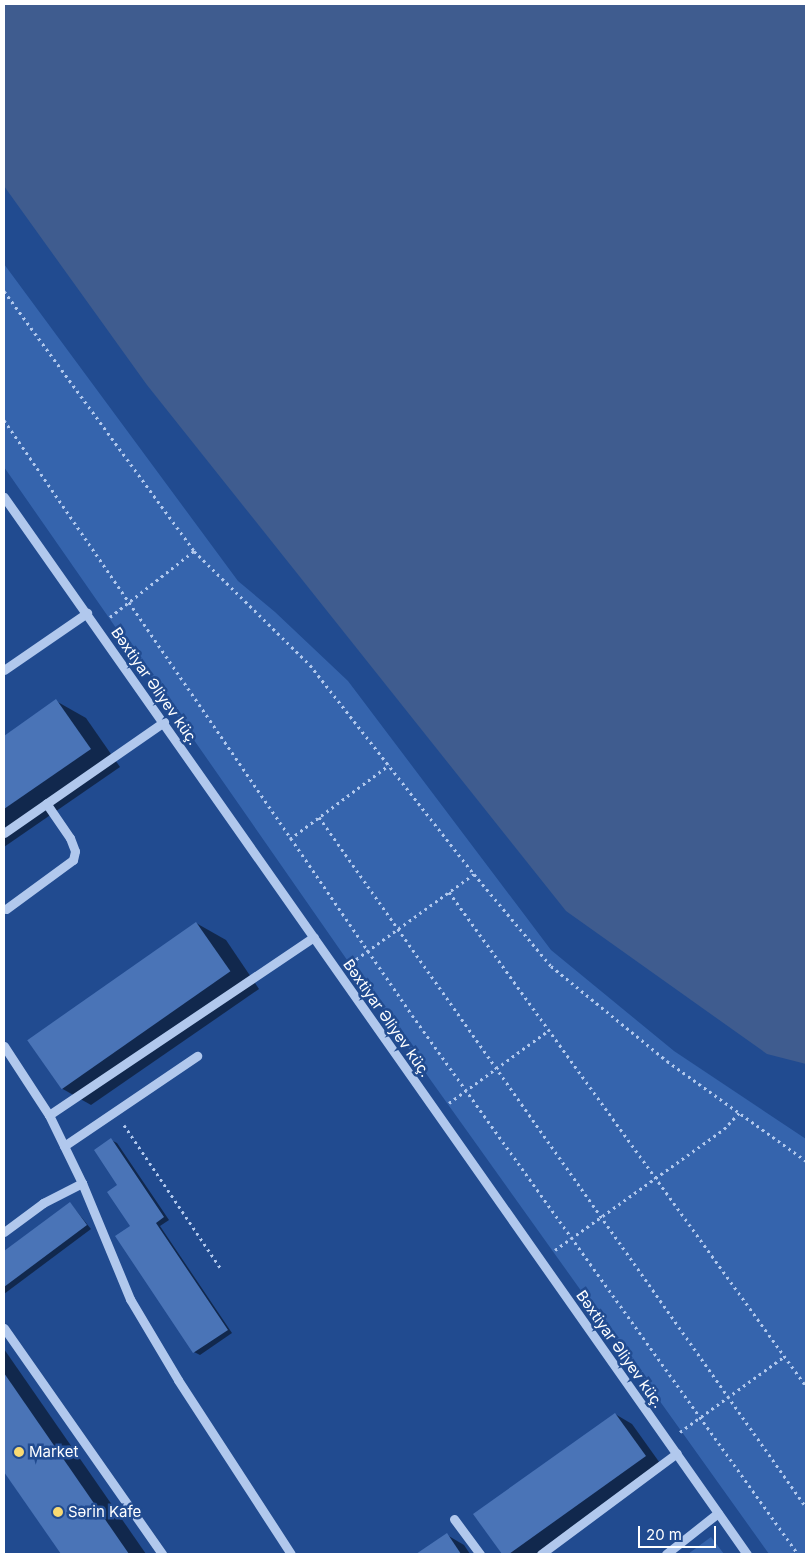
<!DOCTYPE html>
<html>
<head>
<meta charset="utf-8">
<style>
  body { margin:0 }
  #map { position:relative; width:810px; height:1558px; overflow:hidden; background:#214b90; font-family:Inter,sans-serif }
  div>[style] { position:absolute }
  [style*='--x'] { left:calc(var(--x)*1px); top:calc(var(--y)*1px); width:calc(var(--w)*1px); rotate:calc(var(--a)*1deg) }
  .green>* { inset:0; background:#3564ad }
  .water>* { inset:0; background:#3f5c8f }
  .shadow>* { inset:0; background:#0007 }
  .building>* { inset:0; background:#4a74b7; transform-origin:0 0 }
  .path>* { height:3px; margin-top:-1.5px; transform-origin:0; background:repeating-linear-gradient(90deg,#b1c8ed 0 2.5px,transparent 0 6.5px) }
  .minor>* { height:9px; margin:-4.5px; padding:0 4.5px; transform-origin:4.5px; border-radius:4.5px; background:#b1c8ed }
  .dots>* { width:14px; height:14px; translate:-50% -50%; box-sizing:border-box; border:2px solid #214b90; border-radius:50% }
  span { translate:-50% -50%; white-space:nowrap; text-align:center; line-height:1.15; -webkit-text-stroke:5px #214b90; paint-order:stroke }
  .street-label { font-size:15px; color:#fff }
  .poi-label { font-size:15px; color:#fff }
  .left { translate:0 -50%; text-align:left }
  .frame { position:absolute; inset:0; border:5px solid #fff; pointer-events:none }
  .scale { position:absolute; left:638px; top:1526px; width:78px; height:22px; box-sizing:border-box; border:2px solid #fff; border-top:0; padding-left:6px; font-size:15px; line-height:18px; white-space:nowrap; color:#fff; -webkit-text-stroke:4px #214b90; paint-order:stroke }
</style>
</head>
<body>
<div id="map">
  <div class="green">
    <div style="clip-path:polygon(4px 264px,238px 581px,275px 612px,348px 681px,551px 950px,674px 1051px,806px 1139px,806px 1554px,769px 1554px,432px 1082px,4px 467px)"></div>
    <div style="clip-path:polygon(711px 1537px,724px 1554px,688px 1554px)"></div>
  </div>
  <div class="water">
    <div style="clip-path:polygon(4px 4px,806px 4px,806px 1064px,767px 1054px,566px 911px,147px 385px,4px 186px)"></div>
  </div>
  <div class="shadow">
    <div style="clip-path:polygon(56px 701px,86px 718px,120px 767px,4px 847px,4px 737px)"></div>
    <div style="clip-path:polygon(196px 923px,226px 940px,259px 989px,91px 1105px,61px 1088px)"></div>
    <div style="clip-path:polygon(111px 1140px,117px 1143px,169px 1220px,160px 1226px,232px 1333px,200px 1355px,194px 1352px,132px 1227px,119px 1186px)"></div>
    <div style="clip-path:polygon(70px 1203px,91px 1229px,4px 1294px,4px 1252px)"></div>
    <div style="clip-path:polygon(4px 1349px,146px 1554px,63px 1554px,4px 1470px)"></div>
    <div style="clip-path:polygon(615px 1414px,632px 1424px,662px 1466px,540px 1554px,503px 1554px,475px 1514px)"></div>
    <div style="clip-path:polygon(447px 1535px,464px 1545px,470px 1554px,418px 1554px)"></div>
  </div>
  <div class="building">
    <div style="clip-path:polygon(56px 699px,91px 749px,4px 809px,4px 736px)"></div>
    <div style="left:196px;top:922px;width:60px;height:206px;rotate:55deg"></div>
    <div style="clip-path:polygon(111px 1138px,164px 1217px,156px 1223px,228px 1330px,193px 1353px,115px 1236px,130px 1226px,107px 1192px,117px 1185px,94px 1150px)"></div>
    <div style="clip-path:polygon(70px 1202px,87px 1225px,4px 1287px,4px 1251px)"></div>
    <div style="clip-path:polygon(4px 1373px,129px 1554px,61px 1554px,4px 1472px)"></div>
    <div style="clip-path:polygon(615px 1413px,646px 1456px,509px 1554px,502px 1554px,473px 1514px)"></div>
    <div style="clip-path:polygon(447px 1533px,461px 1554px,416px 1554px)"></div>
  </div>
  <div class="path">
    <div style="--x:4;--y:291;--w:322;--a:53.8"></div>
    <div style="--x:194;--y:551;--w:163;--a:44.5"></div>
    <div style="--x:310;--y:665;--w:266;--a:51.9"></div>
    <div style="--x:474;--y:874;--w:120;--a:50.1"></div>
    <div style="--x:551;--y:966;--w:150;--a:39.3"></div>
    <div style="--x:667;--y:1061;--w:171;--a:35.7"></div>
    <div style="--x:4;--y:420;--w:721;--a:55.56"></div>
    <div style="--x:412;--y:1015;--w:663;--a:54.39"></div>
    <div style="--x:110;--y:617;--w:107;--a:-38.2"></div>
    <div style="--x:319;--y:817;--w:845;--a:54.79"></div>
    <div style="--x:290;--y:839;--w:124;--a:-36.8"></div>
    <div style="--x:449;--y:892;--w:609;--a:54.15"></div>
    <div style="--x:351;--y:963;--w:152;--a:-35.9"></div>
    <div style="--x:449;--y:1103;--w:124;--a:-36.1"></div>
    <div style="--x:124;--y:1125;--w:174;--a:56"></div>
    <div style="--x:555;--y:1250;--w:208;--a:-35.6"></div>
    <div style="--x:724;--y:1129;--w:22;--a:-47"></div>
    <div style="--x:680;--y:1432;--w:130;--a:-35.9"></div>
  </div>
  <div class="minor">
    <div style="--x:4;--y:497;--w:1292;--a:54.9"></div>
    <div style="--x:4;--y:670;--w:101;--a:-34.5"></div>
    <div style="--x:4;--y:833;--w:195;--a:-34.8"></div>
    <div style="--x:6;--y:909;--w:83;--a:-36.2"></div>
    <div style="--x:73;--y:860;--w:9;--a:-77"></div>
    <div style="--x:75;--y:851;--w:14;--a:-111"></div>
    <div style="--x:70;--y:838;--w:42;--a:-124.4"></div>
    <div style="--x:4;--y:1046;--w:82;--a:56.9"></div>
    <div style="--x:49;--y:1115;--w:76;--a:64.1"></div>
    <div style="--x:82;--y:1183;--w:126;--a:67.5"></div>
    <div style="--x:130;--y:1299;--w:94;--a:59.3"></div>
    <div style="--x:178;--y:1380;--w:207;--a:57"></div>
    <div style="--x:49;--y:1115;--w:319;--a:-33.9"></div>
    <div style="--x:64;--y:1146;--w:161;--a:-34.1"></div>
    <div style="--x:4;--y:1232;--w:49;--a:-36.6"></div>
    <div style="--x:43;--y:1203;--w:44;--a:-27.1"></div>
    <div style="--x:4;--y:1328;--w:276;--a:55"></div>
    <div style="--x:454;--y:1519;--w:44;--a:53.4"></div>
    <div style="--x:541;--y:1554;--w:169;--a:-36.6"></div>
    <div style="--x:666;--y:1554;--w:66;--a:-38.3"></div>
  </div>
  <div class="dots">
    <div style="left:19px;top:1452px;background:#f9da72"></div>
    <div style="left:58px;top:1512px;background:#f9da72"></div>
  </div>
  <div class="street-label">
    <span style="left:155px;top:686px;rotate:55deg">Bəxtiyar Əliyev küç.</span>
    <span style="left:387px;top:1018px;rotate:55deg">Bəxtiyar Əliyev küç.</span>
    <span style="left:620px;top:1349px;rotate:55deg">Bəxtiyar Əliyev küç.</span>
  </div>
  <div class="poi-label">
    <span class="left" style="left:29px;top:1452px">Market</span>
    <span class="left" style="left:68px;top:1512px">Sərin Kafe</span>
  </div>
  <div class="frame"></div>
  <div class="scale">20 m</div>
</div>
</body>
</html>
